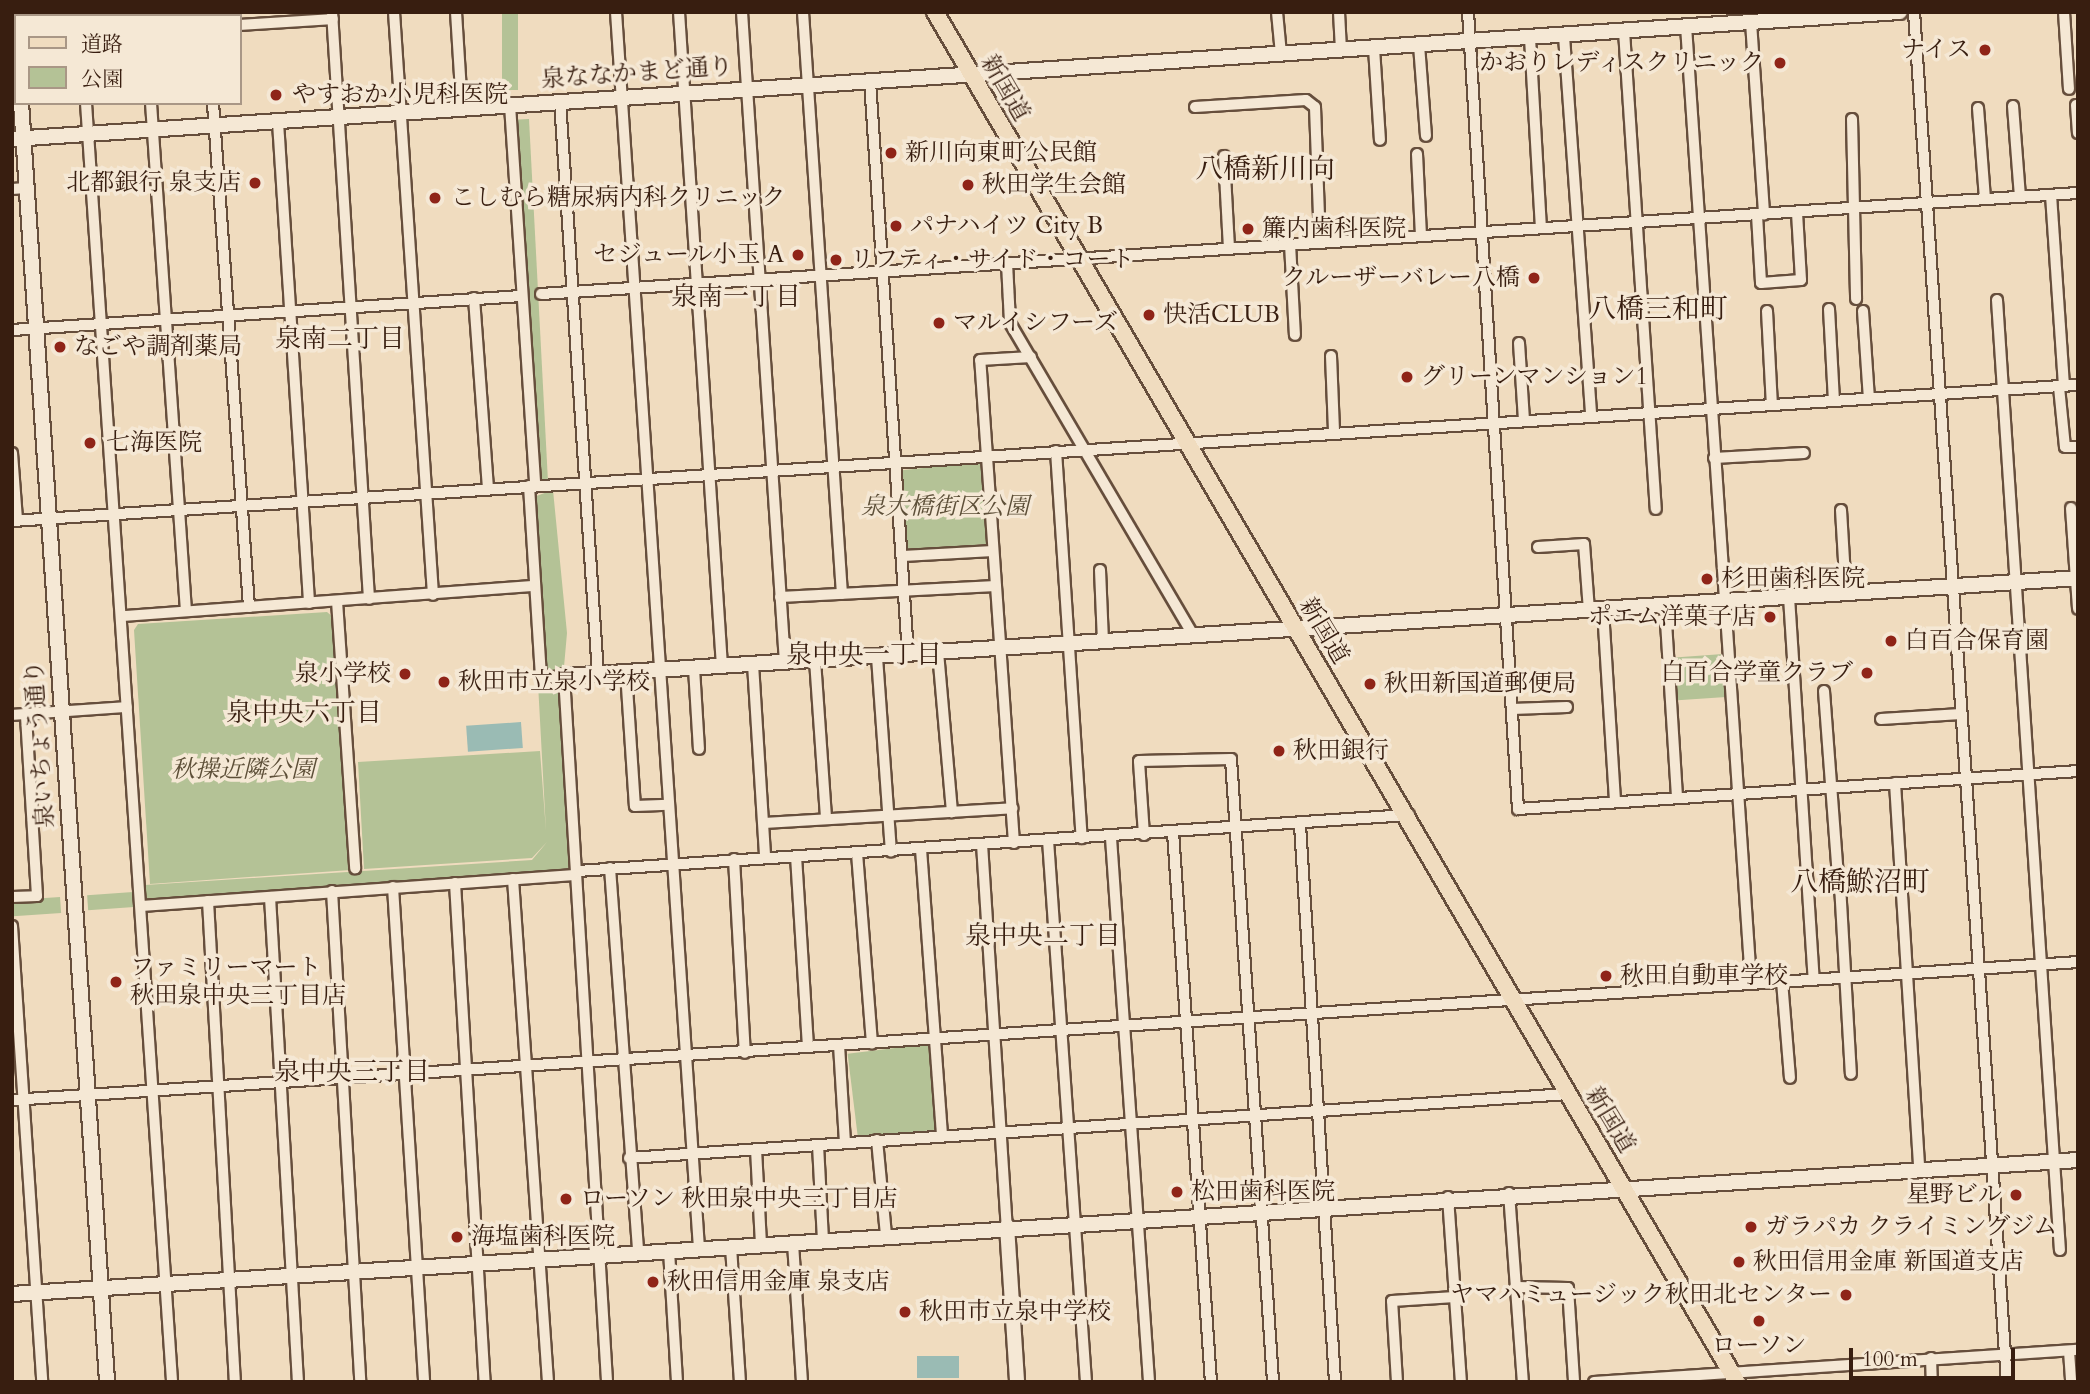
<!DOCTYPE html>
<html>
<head>
<meta charset="utf-8">
<style>
  body { margin:0 }
  #map { position:relative; width:2090px; height:1394px; overflow:hidden; background:#f0dcbf; font-family:Cardo,"Noto Serif JP",serif }
  div>[style] { position:absolute }
  [style*='--x'] { left:calc(var(--x)*1px); top:calc(var(--y)*1px); width:calc(var(--w)*1px); rotate:calc(var(--a)*1deg) }
  .green>* { inset:0; background:#b4c296; transform-origin:0 0 }
  .water>* { inset:0; background:#9abbb4; transform-origin:0 0 }
  .roads { filter:drop-shadow(2px 0 #664e3c) drop-shadow(-2px 0 #664e3c) drop-shadow(0 2px #664e3c) drop-shadow(0 -2px #664e3c) }
  .street>* { height:10px; margin:-5px; padding:0 5px; transform-origin:5px; border-radius:5px; background:#f5e8d5 }
  .secondary>* { height:14px; margin:-7px; padding:0 7px; transform-origin:7px; border-radius:7px; background:#f5e8d5 }
  .primary>* { height:16px; margin:-8px; padding:0 8px; transform-origin:8px; border-radius:8px; background:#f0dcbf }
  .dots>* { width:19px; height:19px; translate:-50% -50%; box-sizing:border-box; border:4px solid #f5e8d5; border-radius:50% }
  span { translate:-50% -50%; white-space:nowrap; text-align:center; line-height:1.15; -webkit-text-stroke:7px #f5e8d5; paint-order:stroke }
  .poi-label { font-size:24px; color:#381e10 }
  .right { translate:-100% -50%; text-align:right }
  .left { translate:0 -50%; text-align:left }
  .street-label { font-size:24px; color:#381e10 }
  .park-label { font-size:24px; color:#5d4f38; font-style:italic }
  .neighbourhood-label { font-size:26px; color:#381e10 }
  .quarter-label { font-size:28px; color:#381e10 }
  .frame { position:absolute; inset:0; border:14px solid #381e10; pointer-events:none }
  .legend { position:absolute; left:14px; top:14px; width:228px; height:91px; box-sizing:border-box; background:#f5e8d5; border:2px solid #a99786; margin:0; padding:9px 12px; list-style:none; font-size:21px; color:#381e10 }
  .legend li { display:flex; align-items:center; gap:14px; height:35px }
  .legend b { width:35px; border:2px solid #a99786 }
  .scale { position:absolute; left:1849px; top:1348px; width:166px; height:32px; box-sizing:border-box; border:4px solid #381e10; border-top:0; padding-left:9px; font-size:21px; line-height:24px; white-space:nowrap; color:#381e10; -webkit-text-stroke:5px #f5e8d5; paint-order:stroke }
</style>
</head>
<body>
<div id="map">
  <div class="green">
    <div style="left:502px;top:12px;width:16px;height:78px"></div>
    <div style="left:529px;top:119px;width:362px;height:15px;rotate:87deg"></div>
    <div style="left:981px;top:462px;width:82px;height:82px;rotate:84deg"></div>
    <div style="clip-path:polygon(553px 490px,567px 633px,563px 678px,573px 872px,147px 902px,145px 885px,532px 860px,547px 842px,532px 858px,364px 869px,358px 762px,540px 751px,546px 831px,528px 499px)"></div>
    <div style="clip-path:polygon(327px 612px,333px 617px,351px 870px,150px 884px,134px 630px,138px 624px)"></div>
    <div style="left:1723px;top:654px;width:43px;height:52px;rotate:86deg"></div>
    <div style="left:133px;top:892px;width:15px;height:46px;rotate:86deg"></div>
    <div style="left:60px;top:897px;width:16px;height:48px;rotate:86deg"></div>
    <div style="left:928px;top:1044px;width:86px;height:81px;rotate:83deg"></div>
  </div>
  <div class="water">
    <div style="left:521px;top:722px;width:26px;height:55px;rotate:86deg"></div>
    <div style="left:959px;top:1356px;width:22px;height:42px;rotate:90deg"></div>
  </div>
  <div class="roads">
    <div class="street">
      <div style="--x:80;--y:12;--w:4;--a:90"></div>
      <div style="--x:145;--y:12;--w:4;--a:76"></div>
      <div style="--x:207;--y:12;--w:4;--a:90"></div>
      <div style="--x:332;--y:12;--w:588;--a:86.39"></div>
      <div style="--x:394;--y:12;--w:584;--a:86.17"></div>
      <div style="--x:456;--y:12;--w:96;--a:86.4"></div>
      <div style="--x:616;--y:12;--w:1239;--a:86.16"></div>
      <div style="--x:679;--y:12;--w:655;--a:86.24"></div>
      <div style="--x:742;--y:12;--w:651;--a:86.22"></div>
      <div style="--x:803;--y:12;--w:583;--a:86.17"></div>
      <div style="--x:1277;--y:12;--w:42;--a:84.6"></div>
      <div style="--x:1339;--y:12;--w:38;--a:87"></div>
      <div style="--x:1468;--y:12;--w:799;--a:86.41"></div>
      <div style="--x:1518;--y:809;--w:561;--a:-3.88"></div>
      <div style="--x:1914;--y:12;--w:1373;--a:86.12"></div>
      <div style="--x:2064;--y:12;--w:77;--a:86.3"></div>
      <div style="--x:1751;--y:22;--w:193;--a:86.1"></div>
      <div style="--x:240;--y:25;--w:93;--a:-3.7"></div>
      <div style="--x:1686;--y:26;--w:959;--a:86.11"></div>
      <div style="--x:1624;--y:31;--w:479;--a:86.2"></div>
      <div style="--x:1564;--y:36;--w:382;--a:85.9"></div>
      <div style="--x:1530;--y:38;--w:190;--a:86.7"></div>
      <div style="--x:1419;--y:45;--w:91;--a:85.6"></div>
      <div style="--x:1374;--y:48;--w:92;--a:86.3"></div>
      <div style="--x:870;--y:81;--w:575;--a:86.21"></div>
      <div style="--x:560;--y:101;--w:575;--a:86.21"></div>
      <div style="--x:86;--y:103;--w:1282;--a:86.15"></div>
      <div style="--x:151;--y:103;--w:509;--a:86.06"></div>
      <div style="--x:213;--y:103;--w:505;--a:85.91"></div>
      <div style="--x:510;--y:105;--w:382;--a:86.2"></div>
      <div style="--x:2076;--y:105;--w:28;--a:86"></div>
      <div style="--x:2013;--y:106;--w:91;--a:85.6"></div>
      <div style="--x:1195;--y:107;--w:111;--a:-3.6"></div>
      <div style="--x:1306;--y:100;--w:11;--a:38"></div>
      <div style="--x:1315;--y:107;--w:136;--a:87.9"></div>
      <div style="--x:1978;--y:108;--w:91;--a:85.6"></div>
      <div style="--x:1852;--y:119;--w:180;--a:88.7"></div>
      <div style="--x:278;--y:122;--w:482;--a:86.3"></div>
      <div style="--x:1417;--y:154;--w:82;--a:87.2"></div>
      <div style="--x:1224;--y:156;--w:92;--a:86.9"></div>
      <div style="--x:12;--y:189;--w:14;--a:-4"></div>
      <div style="--x:2051;--y:195;--w:191;--a:86.1"></div>
      <div style="--x:1757;--y:215;--w:68;--a:86.6"></div>
      <div style="--x:1761;--y:283;--w:40;--a:-4.3"></div>
      <div style="--x:1801;--y:280;--w:68;--a:-93.4"></div>
      <div style="--x:1290;--y:244;--w:91;--a:86.9"></div>
      <div style="--x:1007;--y:263;--w:60;--a:87.1"></div>
      <div style="--x:1010;--y:323;--w:362;--a:59.6"></div>
      <div style="--x:541;--y:294;--w:1540;--a:-3.76"></div>
      <div style="--x:474;--y:298;--w:191;--a:85.8"></div>
      <div style="--x:1997;--y:300;--w:952;--a:86.21"></div>
      <div style="--x:1829;--y:309;--w:92;--a:86.9"></div>
      <div style="--x:1767;--y:311;--w:94;--a:87"></div>
      <div style="--x:1863;--y:311;--w:87;--a:86.1"></div>
      <div style="--x:12;--y:330;--w:510;--a:-3.82"></div>
      <div style="--x:1519;--y:343;--w:78;--a:86.3"></div>
      <div style="--x:1331;--y:356;--w:76;--a:87.7"></div>
      <div style="--x:2059;--y:387;--w:60;--a:84.3"></div>
      <div style="--x:2065;--y:447;--w:13;--a:0"></div>
      <div style="--x:1056;--y:451;--w:388;--a:86.2"></div>
      <div style="--x:12;--y:453;--w:67;--a:85.7"></div>
      <div style="--x:1714;--y:458;--w:90;--a:-3.2"></div>
      <div style="--x:529;--y:486;--w:192;--a:86.4"></div>
      <div style="--x:541;--y:678;--w:23;--a:-5"></div>
      <div style="--x:564;--y:676;--w:707;--a:86.51"></div>
      <div style="--x:2071;--y:508;--w:101;--a:86"></div>
      <div style="--x:1841;--y:510;--w:84;--a:86.6"></div>
      <div style="--x:12;--y:521;--w:2070;--a:-3.77"></div>
      <div style="--x:1538;--y:547;--w:46;--a:-3.7"></div>
      <div style="--x:1584;--y:544;--w:67;--a:85.7"></div>
      <div style="--x:903;--y:556;--w:90;--a:-3.2"></div>
      <div style="--x:1100;--y:570;--w:71;--a:87.6"></div>
      <div style="--x:780;--y:597;--w:216;--a:-2.9"></div>
      <div style="--x:1789;--y:597;--w:383;--a:86.3"></div>
      <div style="--x:337;--y:601;--w:268;--a:86.1"></div>
      <div style="--x:1665;--y:606;--w:192;--a:86.4"></div>
      <div style="--x:1603;--y:610;--w:192;--a:86.4"></div>
      <div style="--x:124;--y:616;--w:411;--a:-4.2"></div>
      <div style="--x:938;--y:652;--w:161;--a:85"></div>
      <div style="--x:877;--y:657;--w:195;--a:85.9"></div>
      <div style="--x:815;--y:660;--w:158;--a:86"></div>
      <div style="--x:753;--y:664;--w:193;--a:86.4"></div>
      <div style="--x:694;--y:668;--w:81;--a:86.5"></div>
      <div style="--x:626;--y:672;--w:134;--a:86.2"></div>
      <div style="--x:635;--y:806;--w:33;--a:-2"></div>
      <div style="--x:1824;--y:691;--w:187;--a:85.7"></div>
      <div style="--x:1512;--y:709;--w:55;--a:-2.1"></div>
      <div style="--x:12;--y:715;--w:115;--a:-4"></div>
      <div style="--x:1881;--y:719;--w:80;--a:-3.6"></div>
      <div style="--x:1895;--y:783;--w:386;--a:86.4"></div>
      <div style="--x:764;--y:823;--w:249;--a:-3.4"></div>
      <div style="--x:1300;--y:825;--w:558;--a:86.4"></div>
      <div style="--x:1173;--y:832;--w:551;--a:86.05"></div>
      <div style="--x:1144;--y:835;--w:74;--a:-93.9"></div>
      <div style="--x:1139;--y:761;--w:92;--a:-1.2"></div>
      <div style="--x:1231;--y:759;--w:624;--a:86.14"></div>
      <div style="--x:1111;--y:838;--w:545;--a:86"></div>
      <div style="--x:1048;--y:840;--w:543;--a:85.99"></div>
      <div style="--x:1014;--y:843;--w:484;--a:-94"></div>
      <div style="--x:980;--y:360;--w:51;--a:-3.4"></div>
      <div style="--x:982;--y:844;--w:383;--a:86.3"></div>
      <div style="--x:921;--y:849;--w:287;--a:85.8"></div>
      <div style="--x:857;--y:853;--w:191;--a:85.5"></div>
      <div style="--x:796;--y:856;--w:191;--a:86.4"></div>
      <div style="--x:734;--y:859;--w:194;--a:86.8"></div>
      <div style="--x:610;--y:868;--w:385;--a:85.8"></div>
      <div style="--x:578;--y:871;--w:833;--a:-3.86"></div>
      <div style="--x:513;--y:879;--w:504;--a:86.02"></div>
      <div style="--x:455;--y:883;--w:500;--a:86.6"></div>
      <div style="--x:1840;--y:885;--w:189;--a:86.7"></div>
      <div style="--x:393;--y:887;--w:496;--a:86.4"></div>
      <div style="--x:332;--y:891;--w:492;--a:86.7"></div>
      <div style="--x:12;--y:897;--w:25;--a:-2"></div>
      <div style="--x:37;--y:896;--w:182;--a:-93.5"></div>
      <div style="--x:270;--y:897;--w:486;--a:86.7"></div>
      <div style="--x:208;--y:901;--w:482;--a:86.8"></div>
      <div style="--x:143;--y:906;--w:431;--a:-4.1"></div>
      <div style="--x:12;--y:926;--w:457;--a:86.2"></div>
      <div style="--x:1782;--y:981;--w:97;--a:85.3"></div>
      <div style="--x:839;--y:1045;--w:97;--a:86.5"></div>
      <div style="--x:12;--y:1100;--w:2071;--a:-3.82"></div>
      <div style="--x:877;--y:1140;--w:96;--a:84.6"></div>
      <div style="--x:818;--y:1145;--w:95;--a:87"></div>
      <div style="--x:756;--y:1149;--w:95;--a:87"></div>
      <div style="--x:629;--y:1158;--w:941;--a:-3.9"></div>
      <div style="--x:1509;--y:1193;--w:190;--a:85.8"></div>
      <div style="--x:1448;--y:1197;--w:185;--a:86"></div>
      <div style="--x:793;--y:1243;--w:139;--a:86.3"></div>
      <div style="--x:731;--y:1247;--w:135;--a:86.2"></div>
      <div style="--x:669;--y:1251;--w:131;--a:86.5"></div>
      <div style="--x:1516;--y:1287;--w:52;--a:1.1"></div>
      <div style="--x:1568;--y:1288;--w:94;--a:86.3"></div>
      <div style="--x:2069;--y:1351;--w:31;--a:86"></div>
      <div style="--x:1931;--y:1358;--w:24;--a:88"></div>
      <div style="--x:1397;--y:1382;--w:81;--a:-93.5"></div>
      <div style="--x:1392;--y:1301;--w:63;--a:-3.6"></div>
      <div style="--x:1594;--y:1382;--w:485;--a:-3.8"></div>
    </div>
    <div class="secondary">
      <div style="--x:15;--y:12;--w:14;--a:86"></div>
      <div style="--x:21;--y:103;--w:1282;--a:86.15"></div>
      <div style="--x:12;--y:139;--w:1892;--a:-3.85"></div>
      <div style="--x:564;--y:676;--w:1517;--a:-3.7"></div>
      <div style="--x:1007;--y:1226;--w:156;--a:86.3"></div>
      <div style="--x:12;--y:1294;--w:2070;--a:-3.71"></div>
    </div>
    <div class="primary">
      <div style="--x:935;--y:12;--w:1587;--a:59.66"></div>
    </div>
  </div>
  <div class="dots">
    <div style="left:1985px;top:50px;background:#8f2418"></div>
    <div style="left:1780px;top:63px;background:#8f2418"></div>
    <div style="left:276px;top:95px;background:#8f2418"></div>
    <div style="left:891px;top:153px;background:#8f2418"></div>
    <div style="left:255px;top:183px;background:#8f2418"></div>
    <div style="left:968px;top:185px;background:#8f2418"></div>
    <div style="left:435px;top:198px;background:#8f2418"></div>
    <div style="left:896px;top:226px;background:#8f2418"></div>
    <div style="left:1248px;top:229px;background:#8f2418"></div>
    <div style="left:798px;top:255px;background:#8f2418"></div>
    <div style="left:836px;top:260px;background:#8f2418"></div>
    <div style="left:1534px;top:278px;background:#8f2418"></div>
    <div style="left:1149px;top:315px;background:#8f2418"></div>
    <div style="left:939px;top:323px;background:#8f2418"></div>
    <div style="left:60px;top:347px;background:#8f2418"></div>
    <div style="left:1407px;top:377px;background:#8f2418"></div>
    <div style="left:90px;top:443px;background:#8f2418"></div>
    <div style="left:1707px;top:579px;background:#8f2418"></div>
    <div style="left:1770px;top:617px;background:#8f2418"></div>
    <div style="left:1891px;top:641px;background:#8f2418"></div>
    <div style="left:1867px;top:673px;background:#8f2418"></div>
    <div style="left:405px;top:674px;background:#8f2418"></div>
    <div style="left:444px;top:682px;background:#8f2418"></div>
    <div style="left:1370px;top:684px;background:#8f2418"></div>
    <div style="left:1279px;top:751px;background:#8f2418"></div>
    <div style="left:1606px;top:976px;background:#8f2418"></div>
    <div style="left:116px;top:982px;background:#8f2418"></div>
    <div style="left:1177px;top:1192px;background:#8f2418"></div>
    <div style="left:2016px;top:1195px;background:#8f2418"></div>
    <div style="left:566px;top:1199px;background:#8f2418"></div>
    <div style="left:1751px;top:1227px;background:#8f2418"></div>
    <div style="left:457px;top:1237px;background:#8f2418"></div>
    <div style="left:1739px;top:1262px;background:#8f2418"></div>
    <div style="left:653px;top:1282px;background:#8f2418"></div>
    <div style="left:1846px;top:1295px;background:#8f2418"></div>
    <div style="left:905px;top:1312px;background:#8f2418"></div>
    <div style="left:1759px;top:1321px;background:#8f2418"></div>
  </div>
  <div class="poi-label">
    <span class="right" style="left:1971px;top:50px">ナイス</span>
    <span class="right" style="left:1764px;top:63px">かおりレディスクリニック</span>
    <span class="left" style="left:292px;top:95px">やすおか小児科医院</span>
    <span class="left" style="left:905px;top:153px">新川向東町公民館</span>
    <span class="right" style="left:241px;top:183px">北都銀行 泉支店</span>
    <span class="left" style="left:982px;top:185px">秋田学生会館</span>
    <span class="left" style="left:451px;top:198px">こしむら糖尿病内科クリニック</span>
    <span class="left" style="left:910px;top:226px">パナハイツ City B</span>
    <span class="left" style="left:1262px;top:229px">簾内歯科医院</span>
    <span class="right" style="left:784px;top:255px">セジュール小玉 A</span>
    <span class="left" style="left:850px;top:260px">リフティ・サイド・コート</span>
    <span class="right" style="left:1520px;top:278px">クルーザーバレー八橋</span>
    <span class="left" style="left:1163px;top:315px">快活CLUB</span>
    <span class="left" style="left:953px;top:323px">マルイシフーズ</span>
    <span class="left" style="left:74px;top:347px">なごや調剤薬局</span>
    <span class="left" style="left:1421px;top:377px">グリーンマンション1</span>
    <span class="left" style="left:106px;top:443px">七海医院</span>
    <span class="left" style="left:1721px;top:579px">杉田歯科医院</span>
    <span class="right" style="left:1756px;top:617px">ポエム洋菓子店</span>
    <span class="left" style="left:1905px;top:641px">白百合保育園</span>
    <span class="right" style="left:1853px;top:673px">白百合学童クラブ</span>
    <span class="right" style="left:391px;top:674px">泉小学校</span>
    <span class="left" style="left:458px;top:682px">秋田市立泉小学校</span>
    <span class="left" style="left:1384px;top:684px">秋田新国道郵便局</span>
    <span class="left" style="left:1293px;top:751px">秋田銀行</span>
    <span class="left" style="left:130px;top:982px">ファミリーマート<br>秋田泉中央三丁目店</span>
    <span class="left" style="left:1620px;top:976px">秋田自動車学校</span>
    <span class="left" style="left:1191px;top:1192px">松田歯科医院</span>
    <span class="right" style="left:2002px;top:1195px">星野ビル</span>
    <span class="left" style="left:580px;top:1199px">ローソン 秋田泉中央三丁目店</span>
    <span class="left" style="left:1765px;top:1227px">ガラパカ クライミングジム</span>
    <span class="left" style="left:471px;top:1237px">海塩歯科医院</span>
    <span class="left" style="left:1753px;top:1262px">秋田信用金庫 新国道支店</span>
    <span class="left" style="left:667px;top:1282px">秋田信用金庫 泉支店</span>
    <span class="right" style="left:1832px;top:1295px">ヤマハミュージック秋田北センター</span>
    <span class="left" style="left:919px;top:1312px">秋田市立泉中学校</span>
    <span style="left:1759px;top:1346px">ローソン</span>
  </div>
  <div class="street-label">
    <span style="left:637px;top:73px;rotate:-4deg">泉ななかまど通り</span>
    <span style="left:1005px;top:88px;rotate:60deg">新国道</span>
    <span style="left:1324px;top:631px;rotate:59deg">新国道</span>
    <span style="left:40px;top:744px;rotate:-94deg">泉いちょう通り</span>
    <span style="left:1610px;top:1120px;rotate:59deg">新国道</span>
  </div>
  <div class="park-label">
    <span style="left:945px;top:507px">泉大橋街区公園</span>
    <span style="left:243px;top:770px">秋操近隣公園</span>
  </div>
  <div class="neighbourhood-label">
    <span style="left:736px;top:297px">泉南一丁目</span>
    <span style="left:340px;top:339px">泉南二丁目</span>
    <span style="left:864px;top:655px">泉中央一丁目</span>
    <span style="left:304px;top:713px">泉中央六丁目</span>
    <span style="left:1043px;top:936px">泉中央二丁目</span>
    <span style="left:352px;top:1072px">泉中央三丁目</span>
  </div>
  <div class="quarter-label">
    <span style="left:1265px;top:169px">八橋新川向</span>
    <span style="left:1658px;top:309px">八橋三和町</span>
    <span style="left:1860px;top:882px">八橋鯲沼町</span>
  </div>
  <div class="frame"></div>
  <ul class="legend">
  <li><b style="height:9px;background:#f0dcbf"></b>道路</li>
  <li><b style="height:19px;background:#b4c296"></b>公園</li>
  </ul>
  <div class="scale">100 m</div>
</div>
</body>
</html>
